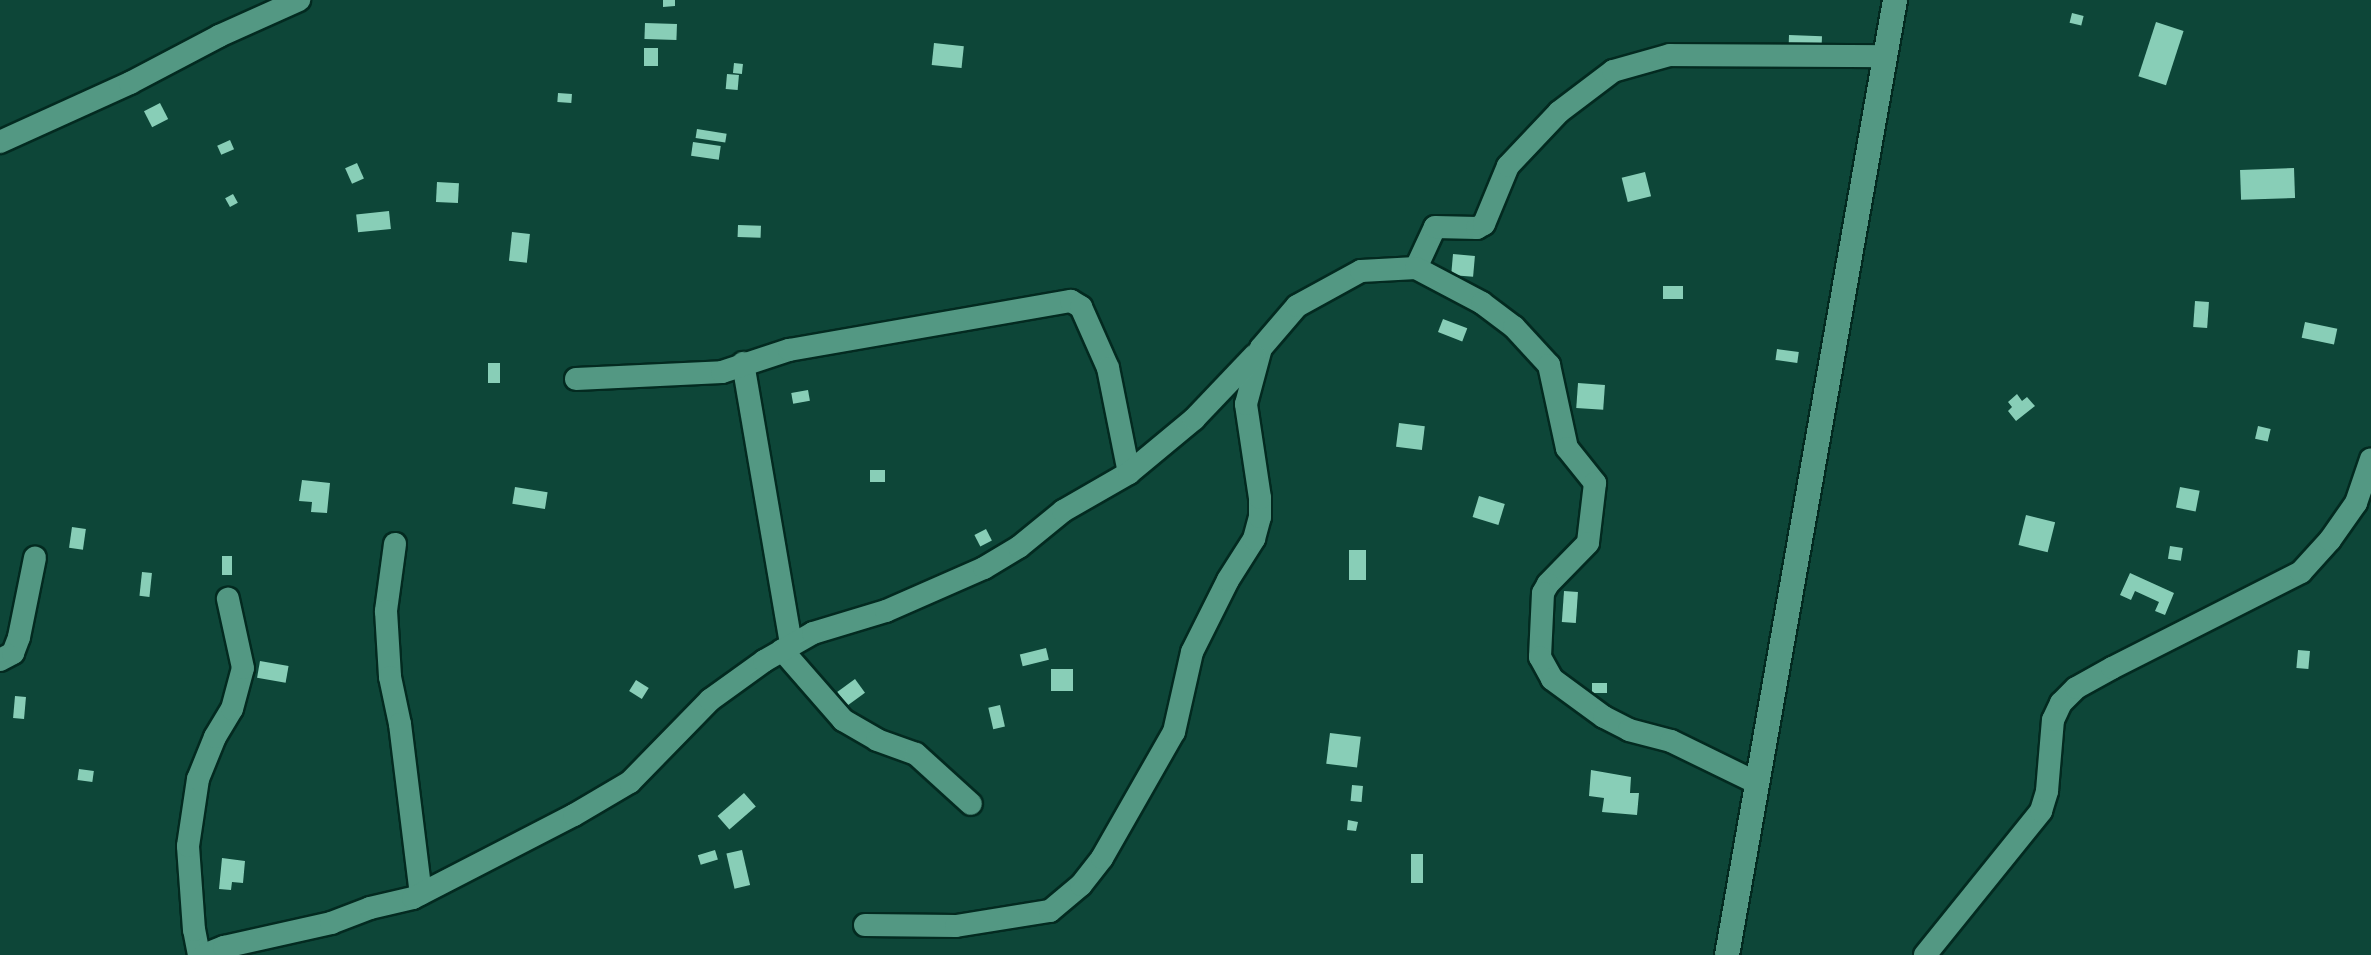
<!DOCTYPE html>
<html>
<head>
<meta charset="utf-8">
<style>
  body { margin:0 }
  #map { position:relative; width:2371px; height:955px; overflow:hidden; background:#0d4638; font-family:"Fira Sans Condensed",sans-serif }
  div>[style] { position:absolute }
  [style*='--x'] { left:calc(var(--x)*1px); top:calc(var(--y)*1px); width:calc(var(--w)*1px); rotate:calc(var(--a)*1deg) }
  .building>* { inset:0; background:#88ceb7; transform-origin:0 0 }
  .roads { filter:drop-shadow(2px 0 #032a20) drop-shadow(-2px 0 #032a20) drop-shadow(0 2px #032a20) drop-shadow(0 -2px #032a20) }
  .street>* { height:22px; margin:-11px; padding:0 11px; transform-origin:11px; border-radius:11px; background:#539883 }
  .secondary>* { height:24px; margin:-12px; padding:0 12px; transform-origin:12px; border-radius:12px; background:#539883 }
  span { translate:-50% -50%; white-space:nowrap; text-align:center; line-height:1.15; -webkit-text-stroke:8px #0b2920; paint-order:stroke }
</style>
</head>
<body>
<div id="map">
  <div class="building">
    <div style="clip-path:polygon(663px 0,675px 0,675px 6px,663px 7px)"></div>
    <div style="left:2072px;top:13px;width:12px;height:10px;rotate:14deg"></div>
    <div style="left:2156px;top:22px;width:29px;height:57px;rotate:18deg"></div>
    <div style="left:645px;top:23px;width:32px;height:16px;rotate:2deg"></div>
    <div style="left:1789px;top:35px;width:33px;height:16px;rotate:2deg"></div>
    <div style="left:934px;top:43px;width:30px;height:22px;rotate:6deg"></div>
    <div style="left:644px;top:48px;width:14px;height:18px"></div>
    <div style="left:734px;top:63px;width:9px;height:10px;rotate:6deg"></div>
    <div style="left:727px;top:74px;width:12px;height:15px;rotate:5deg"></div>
    <div style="left:558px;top:93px;width:14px;height:9px;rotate:4deg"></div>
    <div style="left:160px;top:103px;width:18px;height:18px;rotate:63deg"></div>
    <div style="left:697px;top:129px;width:30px;height:9px;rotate:9deg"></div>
    <div style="left:230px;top:140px;width:10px;height:14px;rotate:66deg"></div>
    <div style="left:693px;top:142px;width:28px;height:14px;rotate:8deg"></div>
    <div style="left:357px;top:163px;width:17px;height:13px;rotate:66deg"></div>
    <div style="left:2294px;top:168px;width:30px;height:54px;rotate:88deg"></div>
    <div style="left:1645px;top:172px;width:25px;height:24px;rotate:76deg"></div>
    <div style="left:437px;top:182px;width:22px;height:20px;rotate:3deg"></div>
    <div style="left:233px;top:194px;width:10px;height:9px;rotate:61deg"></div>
    <div style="left:389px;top:211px;width:18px;height:33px;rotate:84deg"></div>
    <div style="left:738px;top:225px;width:23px;height:12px;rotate:2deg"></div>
    <div style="left:512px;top:232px;width:18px;height:29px;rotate:6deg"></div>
    <div style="left:1453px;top:254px;width:22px;height:21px;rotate:5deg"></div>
    <div style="left:1663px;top:286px;width:20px;height:13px"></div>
    <div style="left:2195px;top:301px;width:14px;height:26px;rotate:4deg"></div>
    <div style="left:1443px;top:319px;width:26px;height:14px;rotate:21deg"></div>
    <div style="left:2305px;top:322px;width:33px;height:16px;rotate:12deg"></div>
    <div style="left:1777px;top:349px;width:22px;height:11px;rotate:8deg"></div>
    <div style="left:488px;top:363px;width:12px;height:20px"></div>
    <div style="left:1578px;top:383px;width:27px;height:25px;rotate:4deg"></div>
    <div style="left:808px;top:390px;width:11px;height:17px;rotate:80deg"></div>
    <div style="clip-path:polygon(2017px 394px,2022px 401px,2027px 397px,2035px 406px,2016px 421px,2008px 411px,2012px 407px,2008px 402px)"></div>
    <div style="left:1399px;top:423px;width:26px;height:24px;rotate:7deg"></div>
    <div style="left:2258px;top:426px;width:13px;height:13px;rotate:13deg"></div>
    <div style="left:885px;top:470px;width:12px;height:15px;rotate:90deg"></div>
    <div style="clip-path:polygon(302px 480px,330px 483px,327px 513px,311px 512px,312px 502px,299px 501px)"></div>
    <div style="left:515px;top:487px;width:33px;height:17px;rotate:9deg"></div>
    <div style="left:2180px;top:487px;width:20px;height:21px;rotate:11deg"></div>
    <div style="left:1479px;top:496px;width:27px;height:22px;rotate:17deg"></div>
    <div style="left:2026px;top:515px;width:30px;height:31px;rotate:14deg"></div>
    <div style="left:72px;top:527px;width:14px;height:21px;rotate:8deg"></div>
    <div style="left:986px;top:529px;width:13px;height:13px;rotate:63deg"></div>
    <div style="left:2170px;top:546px;width:13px;height:13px;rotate:9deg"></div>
    <div style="left:1349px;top:550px;width:17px;height:30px"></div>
    <div style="left:222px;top:556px;width:10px;height:19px"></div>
    <div style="left:142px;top:572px;width:10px;height:24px;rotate:6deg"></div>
    <div style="clip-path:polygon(2130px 573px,2174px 593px,2165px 615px,2155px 611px,2159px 602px,2135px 591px,2131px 600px,2120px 595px)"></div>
    <div style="left:1564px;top:591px;width:14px;height:31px;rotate:4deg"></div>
    <div style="left:1046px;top:648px;width:12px;height:27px;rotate:76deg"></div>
    <div style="left:2298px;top:650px;width:12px;height:18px;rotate:5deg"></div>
    <div style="left:260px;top:661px;width:29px;height:17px;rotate:10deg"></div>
    <div style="left:1051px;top:669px;width:22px;height:22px"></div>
    <div style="left:855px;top:679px;width:17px;height:22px;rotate:54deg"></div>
    <div style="left:636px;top:680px;width:15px;height:13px;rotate:32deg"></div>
    <div style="left:1592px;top:683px;width:15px;height:10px"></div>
    <div style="left:15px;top:696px;width:11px;height:22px;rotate:5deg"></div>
    <div style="left:1000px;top:705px;width:22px;height:12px;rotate:77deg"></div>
    <div style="left:1330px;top:733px;width:31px;height:31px;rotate:7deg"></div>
    <div style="left:79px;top:769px;width:15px;height:11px;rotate:8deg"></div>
    <div style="clip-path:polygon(1591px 770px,1631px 777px,1630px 793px,1639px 793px,1637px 815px,1602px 812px,1604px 798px,1589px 796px)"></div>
    <div style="left:1352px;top:785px;width:11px;height:16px;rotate:5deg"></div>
    <div style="left:744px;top:793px;width:18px;height:35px;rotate:49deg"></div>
    <div style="clip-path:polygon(1348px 820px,1358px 822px,1356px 831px,1347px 830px)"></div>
    <div style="left:715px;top:850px;width:10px;height:18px;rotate:73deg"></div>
    <div style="left:742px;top:850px;width:36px;height:16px;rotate:77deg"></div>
    <div style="left:1411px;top:854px;width:12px;height:29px"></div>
    <div style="clip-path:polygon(222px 858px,245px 861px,243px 883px,232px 882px,231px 890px,219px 889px)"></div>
  </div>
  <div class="roads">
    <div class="street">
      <div style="--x:0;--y:142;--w:143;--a:-24.4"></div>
      <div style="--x:130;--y:83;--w:101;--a:-27.8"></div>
      <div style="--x:219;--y:36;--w:88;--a:-24.2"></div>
      <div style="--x:1416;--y:268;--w:45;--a:-65.1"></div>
      <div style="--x:1435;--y:227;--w:42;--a:1.4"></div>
      <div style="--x:1477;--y:228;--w:8;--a:-30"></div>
      <div style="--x:1484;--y:224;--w:63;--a:-67.5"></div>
      <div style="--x:1508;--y:166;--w:74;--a:-46.6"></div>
      <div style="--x:1559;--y:112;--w:68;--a:-37.2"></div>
      <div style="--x:1613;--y:71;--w:59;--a:-15.7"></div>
      <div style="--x:1670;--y:55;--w:215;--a:0.3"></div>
      <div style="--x:743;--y:363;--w:286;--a:80.3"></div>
      <div style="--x:576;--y:379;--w:146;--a:-2.7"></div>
      <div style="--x:722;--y:372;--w:71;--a:-18.2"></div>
      <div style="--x:789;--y:350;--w:286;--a:-9.9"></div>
      <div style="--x:1071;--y:301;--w:12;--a:31"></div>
      <div style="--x:1081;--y:307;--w:67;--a:66.1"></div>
      <div style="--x:1108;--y:368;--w:107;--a:78.7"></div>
      <div style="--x:395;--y:544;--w:68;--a:97.7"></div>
      <div style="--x:386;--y:611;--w:66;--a:86.5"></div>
      <div style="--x:390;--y:677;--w:48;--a:78"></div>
      <div style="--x:400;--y:724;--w:171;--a:83"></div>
      <div style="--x:782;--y:650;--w:93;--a:48.9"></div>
      <div style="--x:843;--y:720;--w:39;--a:30"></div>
      <div style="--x:877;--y:740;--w:41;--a:19.7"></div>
      <div style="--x:916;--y:754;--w:74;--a:42.3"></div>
      <div style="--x:0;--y:660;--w:15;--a:-28"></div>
      <div style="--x:13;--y:653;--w:17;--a:-69"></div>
      <div style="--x:19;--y:637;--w:81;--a:-78.6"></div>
      <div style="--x:865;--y:925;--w:91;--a:0.6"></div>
      <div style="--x:956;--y:926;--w:95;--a:-9.1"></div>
      <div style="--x:1050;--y:911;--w:40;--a:-40"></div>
      <div style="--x:1081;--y:885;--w:34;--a:-52"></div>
      <div style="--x:1102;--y:858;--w:145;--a:-60.3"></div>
      <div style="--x:1174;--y:732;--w:82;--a:-77.3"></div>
      <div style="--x:1192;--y:652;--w:80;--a:-63.4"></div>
      <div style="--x:1228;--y:580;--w:49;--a:-57.6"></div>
      <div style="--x:1254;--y:539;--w:23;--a:-75"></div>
      <div style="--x:1260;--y:517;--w:19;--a:-90"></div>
      <div style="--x:1260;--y:498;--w:95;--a:-98.5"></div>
      <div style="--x:1246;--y:404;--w:58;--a:-75"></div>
      <div style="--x:1261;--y:348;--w:55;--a:-49.4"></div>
      <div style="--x:1297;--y:306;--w:73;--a:-28.7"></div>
      <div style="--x:1361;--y:271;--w:55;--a:-3.1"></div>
      <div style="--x:1416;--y:268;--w:75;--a:27.9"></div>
      <div style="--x:1482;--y:303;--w:40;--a:37"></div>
      <div style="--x:1514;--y:327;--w:52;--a:47.4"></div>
      <div style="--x:1549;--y:365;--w:85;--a:77.8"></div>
      <div style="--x:1567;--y:448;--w:45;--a:51.3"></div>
      <div style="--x:1595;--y:483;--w:60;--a:96.7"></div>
      <div style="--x:1588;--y:543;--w:57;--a:134.3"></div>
      <div style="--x:1548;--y:584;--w:10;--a:119"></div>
      <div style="--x:1543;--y:593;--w:64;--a:92.7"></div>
      <div style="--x:1540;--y:657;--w:25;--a:61"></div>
      <div style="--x:1552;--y:679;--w:64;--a:36.2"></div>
      <div style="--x:1604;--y:717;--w:28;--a:27"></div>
      <div style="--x:1629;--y:730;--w:43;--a:14.7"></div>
      <div style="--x:1671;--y:741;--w:96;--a:26"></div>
      <div style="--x:199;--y:955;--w:25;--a:-101"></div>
      <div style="--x:194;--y:930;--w:84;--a:-94.1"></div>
      <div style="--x:188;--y:846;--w:68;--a:-81.5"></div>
      <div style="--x:198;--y:779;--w:45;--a:-68"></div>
      <div style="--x:215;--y:737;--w:33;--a:-59"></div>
      <div style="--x:232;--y:709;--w:42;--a:-75"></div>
      <div style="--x:243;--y:668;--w:71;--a:-102.3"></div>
      <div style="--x:204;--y:955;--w:22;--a:-22"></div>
      <div style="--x:224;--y:947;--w:110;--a:-12.6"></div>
      <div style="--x:331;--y:923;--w:42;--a:-21"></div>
      <div style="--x:370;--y:908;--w:44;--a:-13.1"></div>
      <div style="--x:413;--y:898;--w:181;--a:-27.3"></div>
      <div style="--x:574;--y:815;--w:65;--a:-30.5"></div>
      <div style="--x:630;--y:782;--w:115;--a:-45.7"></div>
      <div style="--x:710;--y:700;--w:67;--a:-35.8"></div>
      <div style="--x:764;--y:661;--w:56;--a:-29.7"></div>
      <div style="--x:813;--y:633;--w:76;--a:-16.8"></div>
      <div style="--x:886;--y:611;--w:107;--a:-23.7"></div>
      <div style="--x:984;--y:568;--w:41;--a:-31"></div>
      <div style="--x:1019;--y:547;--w:57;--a:-39.3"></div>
      <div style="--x:1063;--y:511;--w:76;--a:-29.9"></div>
      <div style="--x:1129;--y:473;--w:85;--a:-39.7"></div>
      <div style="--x:1194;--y:419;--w:88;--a:-46.4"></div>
      <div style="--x:1925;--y:955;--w:185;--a:-51.1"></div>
      <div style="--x:2041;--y:811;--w:21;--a:-73"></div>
      <div style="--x:2047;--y:791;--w:71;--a:-85.2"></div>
      <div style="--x:2053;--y:720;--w:19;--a:-65"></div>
      <div style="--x:2061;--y:703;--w:21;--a:-45"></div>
      <div style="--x:2076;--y:688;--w:41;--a:-29.1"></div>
      <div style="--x:2112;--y:668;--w:212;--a:-26.9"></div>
      <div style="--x:2301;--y:572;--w:43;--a:-47.8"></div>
      <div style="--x:2330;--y:540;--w:45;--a:-54.9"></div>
      <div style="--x:2356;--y:503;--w:46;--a:-71.2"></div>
    </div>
    <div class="secondary">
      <div style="--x:1727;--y:955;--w:970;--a:-80.02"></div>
    </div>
  </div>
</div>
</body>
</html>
